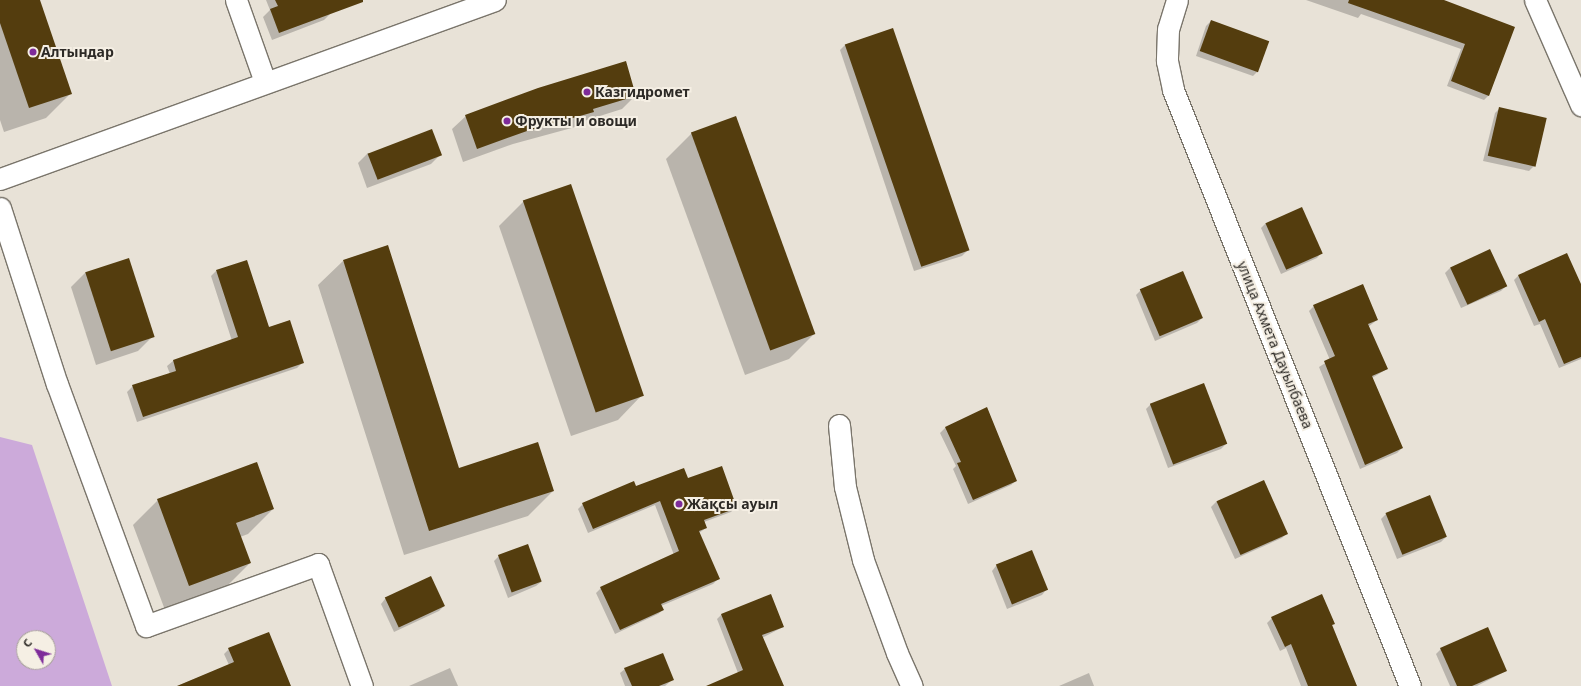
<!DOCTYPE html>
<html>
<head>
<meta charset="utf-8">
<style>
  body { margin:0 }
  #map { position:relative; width:1581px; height:686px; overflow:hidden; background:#e8e2d7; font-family:"Noto Sans",sans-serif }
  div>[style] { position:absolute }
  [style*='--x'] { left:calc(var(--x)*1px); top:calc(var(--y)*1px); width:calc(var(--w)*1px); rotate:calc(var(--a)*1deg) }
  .green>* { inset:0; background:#ccaada }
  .shadow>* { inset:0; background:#0003 }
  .building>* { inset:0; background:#543d0e; transform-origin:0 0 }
  .roads { filter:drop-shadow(1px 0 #7a756b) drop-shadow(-1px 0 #7a756b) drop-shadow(0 1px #7a756b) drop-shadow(0 -1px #7a756b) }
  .minor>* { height:21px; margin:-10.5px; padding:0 10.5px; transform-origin:10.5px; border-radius:10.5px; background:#fff }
  .dots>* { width:11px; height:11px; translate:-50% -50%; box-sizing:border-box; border:2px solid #f5efe4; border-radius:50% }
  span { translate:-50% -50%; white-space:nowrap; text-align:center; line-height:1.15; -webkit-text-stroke:4px #f5efe4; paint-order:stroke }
  .poi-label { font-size:14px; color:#2d2a26; font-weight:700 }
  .left { translate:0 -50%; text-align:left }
  .street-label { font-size:14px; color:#2d2a26 }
  .north { position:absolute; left:16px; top:630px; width:40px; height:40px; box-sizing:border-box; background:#f5efe4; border:1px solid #a5a098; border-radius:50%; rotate:309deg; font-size:11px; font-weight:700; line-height:16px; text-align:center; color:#2d2a26 }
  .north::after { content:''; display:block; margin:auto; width:14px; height:18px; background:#7e2b9a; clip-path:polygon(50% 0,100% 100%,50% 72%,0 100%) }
</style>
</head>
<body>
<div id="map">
  <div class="green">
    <div style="clip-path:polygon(evenodd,0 437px,32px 445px,112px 686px,0 686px,0 437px,24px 638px,48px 638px,48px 662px,24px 662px,24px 638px)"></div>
  </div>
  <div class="shadow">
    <div style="clip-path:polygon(0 0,39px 0,71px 93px,46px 118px,4px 132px,0 120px)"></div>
    <div style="clip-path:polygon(266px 0,326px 0,331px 13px,324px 20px,272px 40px,263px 17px,270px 10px)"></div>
    <div style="clip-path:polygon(1306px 0,1439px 0,1514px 27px,1489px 95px,1484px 100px,1447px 86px,1461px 49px,1361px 14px,1358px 18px)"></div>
    <div style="clip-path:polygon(1211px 21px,1257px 72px,1253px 76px,1196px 56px,1206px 26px)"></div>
    <div style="clip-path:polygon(892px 29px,967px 251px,962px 256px,914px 271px,840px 50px,845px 45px)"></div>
    <div style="clip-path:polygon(635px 96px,622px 109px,584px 121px,579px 126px,513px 144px,463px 162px,452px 129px,466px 116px)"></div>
    <div style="clip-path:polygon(1500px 108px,1534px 166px,1529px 171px,1483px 161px,1495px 113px)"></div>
    <div style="clip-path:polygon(735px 118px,814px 334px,789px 359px,745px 375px,666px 159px,691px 134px)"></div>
    <div style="clip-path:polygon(368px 153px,441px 154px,431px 164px,367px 188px,358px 163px)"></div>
    <div style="clip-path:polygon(524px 201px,642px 395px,618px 420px,571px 436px,499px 226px)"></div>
    <div style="clip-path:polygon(1266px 223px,1321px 253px,1317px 258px,1281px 274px,1261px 228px)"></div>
    <div style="clip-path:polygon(1490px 251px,1506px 286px,1501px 291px,1461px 308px,1445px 273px,1450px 268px)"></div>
    <div style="clip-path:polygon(343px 261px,458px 469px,553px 491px,528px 516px,404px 555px,318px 285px)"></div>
    <div style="clip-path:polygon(216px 271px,303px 362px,297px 368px,137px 422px,127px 392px,133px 386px,170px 374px,167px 366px,173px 361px,232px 341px,211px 276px)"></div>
    <div style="clip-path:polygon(86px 272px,153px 336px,138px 351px,96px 365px,71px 287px)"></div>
    <div style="clip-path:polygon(1518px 276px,1581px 285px,1581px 359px,1559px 368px,1540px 324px,1534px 326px,1514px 280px)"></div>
    <div style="clip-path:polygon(1141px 290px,1202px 318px,1197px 323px,1155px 341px,1136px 295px)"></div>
    <div style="clip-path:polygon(1314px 306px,1377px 320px,1368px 327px,1387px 369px,1372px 378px,1402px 448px,1397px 453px,1360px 469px,1319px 367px,1330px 360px,1309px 311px)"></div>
    <div style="clip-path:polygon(1151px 404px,1226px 444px,1221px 449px,1168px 468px,1146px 409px)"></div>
    <div style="clip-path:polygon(987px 408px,1016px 481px,1011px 485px,968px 504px,953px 469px,956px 466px,940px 433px,945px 428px)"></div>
    <div style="clip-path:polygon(687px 480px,736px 507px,731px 512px,704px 522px,706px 528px,699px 533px,718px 579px,713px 584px,661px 606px,663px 610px,658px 614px,615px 634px,596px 593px,601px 588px,674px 555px,655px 505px,588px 533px,578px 509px,583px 504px,636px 487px)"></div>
    <div style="clip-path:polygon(1264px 481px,1287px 533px,1282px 538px,1235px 559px,1211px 507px,1216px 502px)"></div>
    <div style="clip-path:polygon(158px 500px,273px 509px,248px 534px,240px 537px,250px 563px,225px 588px,165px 610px,133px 525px)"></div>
    <div style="clip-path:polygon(1386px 514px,1446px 537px,1441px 542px,1397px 559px,1381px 519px)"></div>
    <div style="clip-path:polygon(499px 556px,541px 582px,536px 586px,508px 598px,494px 561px)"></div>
    <div style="clip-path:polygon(996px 566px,1046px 590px,1042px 595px,1007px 609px,992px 571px)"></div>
    <div style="clip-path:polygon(430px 578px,444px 606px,439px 611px,394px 632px,381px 604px,385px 599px)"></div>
    <div style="clip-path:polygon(1321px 596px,1356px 686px,1301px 686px,1286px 648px,1280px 651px,1267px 623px,1272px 618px)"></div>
    <div style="clip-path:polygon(722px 614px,783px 627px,762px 638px,783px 686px,728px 686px,738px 673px,717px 619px)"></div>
    <div style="clip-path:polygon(229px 649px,290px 686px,177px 686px,229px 665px,224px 654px)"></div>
    <div style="clip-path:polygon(1441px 649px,1506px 671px,1477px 686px,1450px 686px,1436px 654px)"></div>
    <div style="clip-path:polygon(450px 668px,458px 686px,409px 686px)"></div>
    <div style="clip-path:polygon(625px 669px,672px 680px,665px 686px,625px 686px,620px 673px)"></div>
    <div style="clip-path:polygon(1089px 673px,1094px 686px,1059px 686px)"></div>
  </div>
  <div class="building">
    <div style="clip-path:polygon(0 0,40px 0,72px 94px,29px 108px,0 23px)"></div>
    <div style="clip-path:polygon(275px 0,363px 0,363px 2px,279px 33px,270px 9px,278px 6px)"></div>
    <div style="clip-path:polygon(1349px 0,1444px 0,1515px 27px,1489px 96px,1451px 81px,1465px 44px,1348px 3px)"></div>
    <div style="left:1211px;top:20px;width:62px;height:33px;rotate:20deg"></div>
    <div style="left:893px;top:28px;width:235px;height:51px;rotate:71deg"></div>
    <div style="clip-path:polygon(626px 61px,636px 96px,593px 109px,594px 112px,527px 131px,477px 149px,465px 115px,538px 88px)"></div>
    <div style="left:1499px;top:107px;width:49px;height:50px;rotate:13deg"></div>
    <div style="left:736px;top:116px;width:232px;height:48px;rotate:70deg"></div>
    <div style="left:432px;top:129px;width:28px;height:69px;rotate:69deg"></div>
    <div style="left:571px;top:184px;width:224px;height:51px;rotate:71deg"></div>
    <div style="left:1302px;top:207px;width:51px;height:40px;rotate:66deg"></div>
    <div style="clip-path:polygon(388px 245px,459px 468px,538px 442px,554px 491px,429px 531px,343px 260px)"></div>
    <div style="left:1490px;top:249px;width:41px;height:44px;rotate:65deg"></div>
    <div style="clip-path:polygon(1567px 253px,1581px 284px,1581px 357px,1564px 364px,1545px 319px,1539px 322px,1518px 275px)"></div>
    <div style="left:129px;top:258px;width:83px;height:46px;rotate:72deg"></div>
    <div style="clip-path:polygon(247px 260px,269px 327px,290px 320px,304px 363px,143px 417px,132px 385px,176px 371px,173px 360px,238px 337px,216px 270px)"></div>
    <div style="left:1183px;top:271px;width:51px;height:47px;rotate:67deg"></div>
    <div style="clip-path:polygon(1363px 284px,1378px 320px,1368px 324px,1388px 369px,1372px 376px,1403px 448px,1365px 465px,1324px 361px,1335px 356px,1313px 305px)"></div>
    <div style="left:1204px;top:383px;width:65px;height:58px;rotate:69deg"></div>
    <div style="clip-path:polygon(987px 407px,1017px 481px,973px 500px,957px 463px,961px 462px,945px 427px)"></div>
    <div style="clip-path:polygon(257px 462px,274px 509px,236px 523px,251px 563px,189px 586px,157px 499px)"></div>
    <div style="clip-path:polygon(722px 466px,737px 508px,704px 520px,707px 528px,699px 531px,720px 579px,661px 604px,664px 610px,620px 630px,600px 587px,679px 551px,660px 501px,593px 529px,582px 503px,634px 481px,636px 486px,684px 468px,688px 478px)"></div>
    <div style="left:1264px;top:480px;width:59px;height:52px;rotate:66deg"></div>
    <div style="left:1430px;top:495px;width:45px;height:48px;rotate:68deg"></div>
    <div style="left:528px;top:544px;width:40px;height:32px;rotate:70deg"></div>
    <div style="left:1032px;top:550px;width:43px;height:39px;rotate:68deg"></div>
    <div style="left:431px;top:576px;width:33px;height:51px;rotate:65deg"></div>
    <div style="clip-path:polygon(771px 594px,784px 627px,762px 635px,784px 686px,706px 686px,743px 670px,721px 614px)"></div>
    <div style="clip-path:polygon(1322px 594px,1335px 624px,1332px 625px,1357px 686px,1308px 686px,1291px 644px,1285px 647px,1271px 617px)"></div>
    <div style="clip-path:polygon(1488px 627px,1507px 671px,1472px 686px,1457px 686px,1440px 648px)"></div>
    <div style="clip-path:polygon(269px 632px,291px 686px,177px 686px,234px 662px,228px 648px)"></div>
    <div style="clip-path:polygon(663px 653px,674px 680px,659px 686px,632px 686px,624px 668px)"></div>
  </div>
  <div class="roads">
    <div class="minor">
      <div style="--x:236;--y:0;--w:87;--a:70.5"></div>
      <div style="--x:1177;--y:0;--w:30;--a:107"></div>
      <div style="--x:1168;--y:29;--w:32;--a:92"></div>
      <div style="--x:1167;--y:61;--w:30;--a:78"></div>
      <div style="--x:1173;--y:90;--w:641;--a:68.31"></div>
      <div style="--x:1535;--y:0;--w:115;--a:66.3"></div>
      <div style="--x:0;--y:179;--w:526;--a:-19.88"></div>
      <div style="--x:0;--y:208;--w:185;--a:72.1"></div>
      <div style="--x:57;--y:384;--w:258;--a:69.8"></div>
      <div style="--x:146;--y:626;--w:183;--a:-19.8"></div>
      <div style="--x:318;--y:564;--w:130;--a:70.2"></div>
      <div style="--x:839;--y:425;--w:62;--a:84.5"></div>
      <div style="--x:845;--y:487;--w:75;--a:76.1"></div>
      <div style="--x:863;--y:560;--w:99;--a:69.9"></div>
      <div style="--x:897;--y:653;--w:36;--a:66"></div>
    </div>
  </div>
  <div class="dots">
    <div style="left:33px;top:52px;background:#7e2b9a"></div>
    <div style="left:587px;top:92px;background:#7e2b9a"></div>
    <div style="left:507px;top:121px;background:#7e2b9a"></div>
    <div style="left:679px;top:504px;background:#7e2b9a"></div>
  </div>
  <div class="poi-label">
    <span class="left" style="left:41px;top:52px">Алтындар</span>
    <span class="left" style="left:595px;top:92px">Казгидромет</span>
    <span class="left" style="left:515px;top:121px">Фрукты и овощи</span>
    <span class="left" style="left:687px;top:504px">Жақсы ауыл</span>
  </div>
  <div class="street-label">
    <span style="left:1275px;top:345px;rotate:68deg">улица Ахмета Дауылбаева</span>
  </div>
  <div class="north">С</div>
</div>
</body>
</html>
